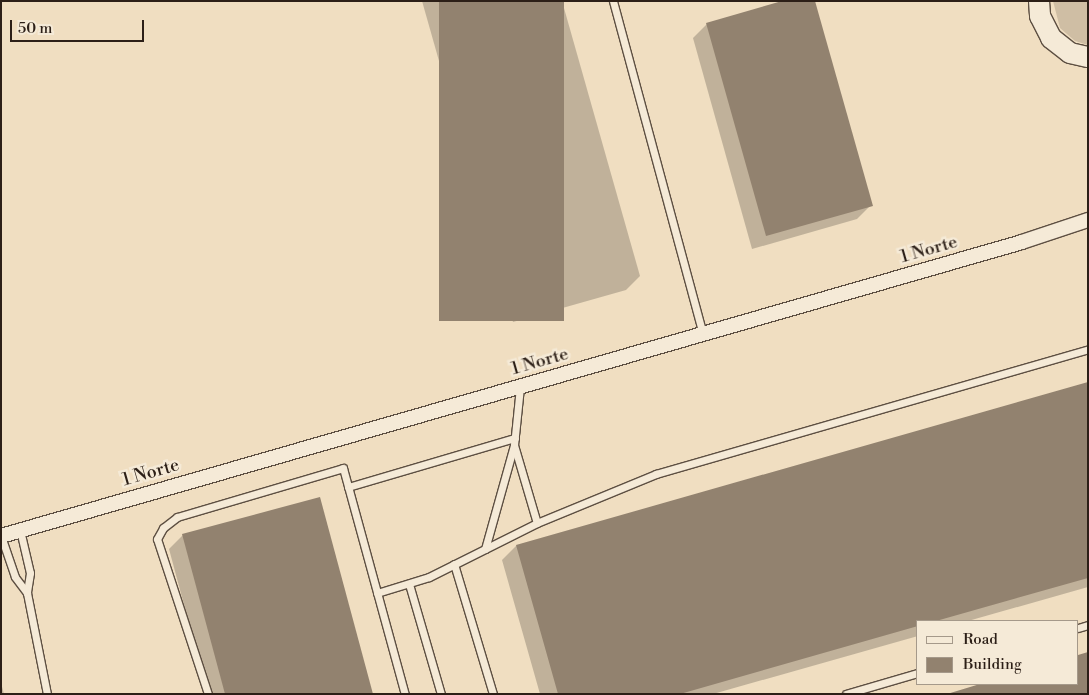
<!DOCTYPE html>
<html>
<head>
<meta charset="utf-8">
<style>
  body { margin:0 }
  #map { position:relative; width:1089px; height:695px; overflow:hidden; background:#f0dec1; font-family:"Libre Bodoni",serif }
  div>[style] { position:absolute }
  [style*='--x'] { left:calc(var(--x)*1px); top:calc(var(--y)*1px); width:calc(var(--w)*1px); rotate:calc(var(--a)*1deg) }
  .green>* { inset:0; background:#cfbea4 }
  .shadow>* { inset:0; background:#0003 }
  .building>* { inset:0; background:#92826f; transform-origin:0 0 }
  .roads { filter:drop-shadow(1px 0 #5d4f42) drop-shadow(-1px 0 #5d4f42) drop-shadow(0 1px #5d4f42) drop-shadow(0 -1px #5d4f42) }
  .lane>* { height:7px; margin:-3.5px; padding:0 3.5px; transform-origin:3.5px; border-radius:3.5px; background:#f5ead7 }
  .street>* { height:14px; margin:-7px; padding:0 7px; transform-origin:7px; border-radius:7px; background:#f5ead7 }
  .secondary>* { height:20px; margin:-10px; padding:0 10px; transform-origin:10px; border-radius:10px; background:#f5ead7 }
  span { translate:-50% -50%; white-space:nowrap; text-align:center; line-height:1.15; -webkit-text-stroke:5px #f5ead7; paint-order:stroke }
  .street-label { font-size:18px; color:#2c1f17 }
  .frame { position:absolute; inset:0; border:2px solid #2c1f17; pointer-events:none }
  .legend { position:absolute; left:916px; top:620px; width:162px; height:65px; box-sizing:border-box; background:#f5ead7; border:1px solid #a5998a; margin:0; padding:6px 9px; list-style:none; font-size:15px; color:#2c1f17 }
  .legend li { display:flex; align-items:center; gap:10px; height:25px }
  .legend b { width:25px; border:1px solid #a5998a }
  .scale { position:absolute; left:10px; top:20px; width:134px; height:22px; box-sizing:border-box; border:2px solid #2c1f17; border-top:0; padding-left:6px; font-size:15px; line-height:18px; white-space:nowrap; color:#2c1f17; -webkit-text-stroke:4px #f5ead7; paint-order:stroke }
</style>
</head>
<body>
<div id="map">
  <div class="green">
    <div style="clip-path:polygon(1053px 1px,1088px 1px,1088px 45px,1075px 41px,1060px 28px)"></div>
  </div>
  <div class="shadow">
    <div style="clip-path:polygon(422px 1px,562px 1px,640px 276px,626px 290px,513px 322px)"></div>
    <div style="clip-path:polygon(707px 24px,871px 205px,857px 219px,752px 249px,693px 38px)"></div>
    <div style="clip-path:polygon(1088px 383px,1088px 587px,968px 621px,918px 621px,918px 636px,713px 694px,540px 694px,502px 560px,516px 546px)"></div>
    <div style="clip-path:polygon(183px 535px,372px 694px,208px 694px,169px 549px)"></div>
    <div style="clip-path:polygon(1088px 653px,1088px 694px,950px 694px,984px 684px,1078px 684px,1078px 656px)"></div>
    <div style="clip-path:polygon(1px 683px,4px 694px,1px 694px)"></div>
  </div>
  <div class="building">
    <div style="left:439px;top:1px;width:125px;height:320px"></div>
    <div style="clip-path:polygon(782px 1px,815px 1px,873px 206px,766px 236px,706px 23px)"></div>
    <div style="clip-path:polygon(1088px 382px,1088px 578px,936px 621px,918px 621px,918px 626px,680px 694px,558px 694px,516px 545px)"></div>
    <div style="clip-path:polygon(320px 497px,373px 694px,225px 694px,182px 534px)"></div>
    <div style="clip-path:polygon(1088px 652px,1088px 694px,947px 694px,980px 684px,1078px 684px,1078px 655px)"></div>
  </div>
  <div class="roads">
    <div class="lane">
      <div style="--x:613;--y:1;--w:345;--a:74.9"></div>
      <div style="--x:514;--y:445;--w:81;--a:73.6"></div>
      <div style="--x:348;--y:487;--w:174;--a:-16.4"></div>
      <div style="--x:20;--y:530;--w:44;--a:76.9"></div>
      <div style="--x:30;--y:573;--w:20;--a:99"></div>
      <div style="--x:27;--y:593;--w:103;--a:78.8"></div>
      <div style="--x:1;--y:536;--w:43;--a:71.1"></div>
      <div style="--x:15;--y:577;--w:20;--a:53"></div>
      <div style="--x:485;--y:549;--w:108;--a:-74.4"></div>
      <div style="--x:514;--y:445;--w:58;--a:-84.1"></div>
      <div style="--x:454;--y:564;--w:136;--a:73.3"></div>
      <div style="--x:409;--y:584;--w:115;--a:73.8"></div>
      <div style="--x:377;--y:593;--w:54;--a:-17.1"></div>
      <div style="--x:429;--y:577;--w:121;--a:-26.6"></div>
      <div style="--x:537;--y:523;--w:129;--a:-22.4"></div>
      <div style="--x:656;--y:474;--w:450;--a:-16.1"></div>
      <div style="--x:1078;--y:628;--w:10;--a:-17"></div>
      <div style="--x:208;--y:694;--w:163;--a:-108.2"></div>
      <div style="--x:157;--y:539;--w:13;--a:-61"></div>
      <div style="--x:163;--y:528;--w:18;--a:-38"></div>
      <div style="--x:177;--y:517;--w:173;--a:-16.4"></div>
      <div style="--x:343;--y:468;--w:234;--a:74.7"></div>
      <div style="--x:846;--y:694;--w:75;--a:-16.3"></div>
    </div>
    <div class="street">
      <div style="--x:1;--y:536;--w:1062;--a:-16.06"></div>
      <div style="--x:1022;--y:242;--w:70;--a:-18.4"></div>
    </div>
    <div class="secondary">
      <div style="--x:1039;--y:1;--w:15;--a:86"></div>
      <div style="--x:1040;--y:16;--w:25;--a:63"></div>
      <div style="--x:1051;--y:38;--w:24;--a:38"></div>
      <div style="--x:1070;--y:53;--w:18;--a:13"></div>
    </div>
  </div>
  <div class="street-label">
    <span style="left:929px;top:250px;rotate:-16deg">1 Norte</span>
    <span style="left:540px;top:362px;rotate:-16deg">1 Norte</span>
    <span style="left:151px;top:473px;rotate:-16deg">1 Norte</span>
  </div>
  <div class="frame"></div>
  <ul class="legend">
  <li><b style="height:6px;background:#f5ead7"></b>Road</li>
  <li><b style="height:14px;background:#92826f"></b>Building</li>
  </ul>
  <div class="scale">50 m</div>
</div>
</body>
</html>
